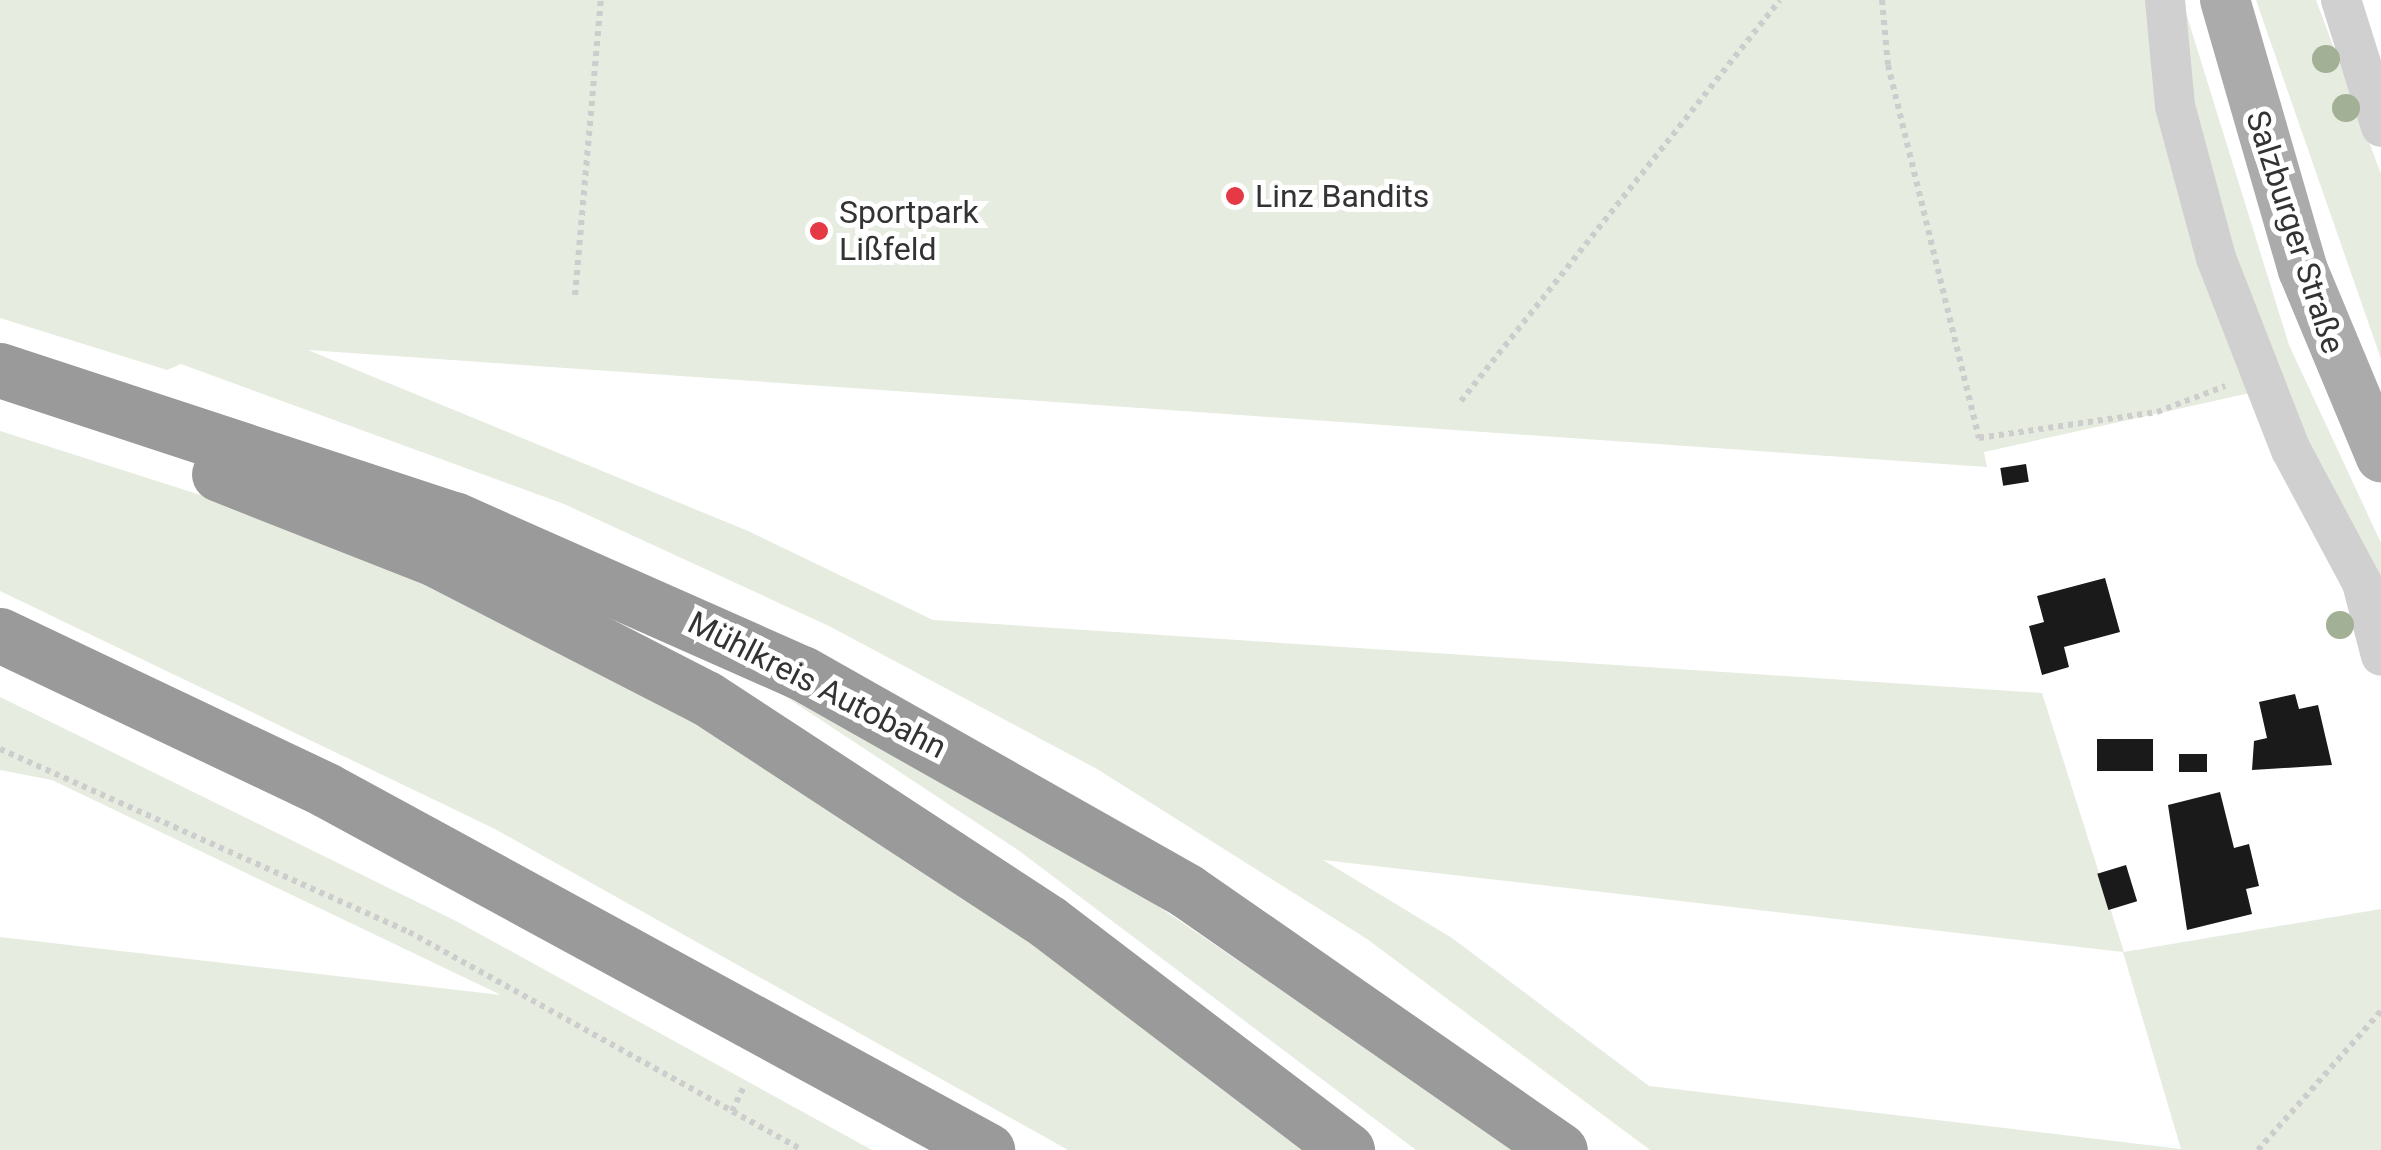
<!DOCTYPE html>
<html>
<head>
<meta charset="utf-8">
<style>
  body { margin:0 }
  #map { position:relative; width:2381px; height:1150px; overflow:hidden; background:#fff; font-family:Roboto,sans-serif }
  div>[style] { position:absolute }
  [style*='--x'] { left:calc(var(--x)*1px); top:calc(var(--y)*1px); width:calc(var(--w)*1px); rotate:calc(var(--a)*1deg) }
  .green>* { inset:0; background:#e6ecdf }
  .building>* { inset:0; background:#1a1a1a; transform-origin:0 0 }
  .path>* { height:6px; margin-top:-3px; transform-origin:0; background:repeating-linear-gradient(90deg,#cdcdcd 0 5px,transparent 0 10px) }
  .minor>* { height:40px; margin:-20px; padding:0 20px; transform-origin:20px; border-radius:20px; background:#d0d0d0 }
  .major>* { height:50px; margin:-25px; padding:0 25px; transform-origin:25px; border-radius:25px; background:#ababab }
  .highway>* { height:55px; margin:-27.5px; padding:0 27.5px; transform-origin:27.5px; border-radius:27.5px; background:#9a9a9a }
  .trees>* { width:28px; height:28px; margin:-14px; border-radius:50%; background:#a2b095 }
  .dots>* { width:28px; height:28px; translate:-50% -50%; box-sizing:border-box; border:5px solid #fff; border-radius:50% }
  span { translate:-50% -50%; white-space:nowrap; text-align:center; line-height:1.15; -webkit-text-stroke:10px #fff; paint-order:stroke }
  .poi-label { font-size:32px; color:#333 }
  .left { translate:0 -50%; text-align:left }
  .street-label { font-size:32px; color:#333 }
</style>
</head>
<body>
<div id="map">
  <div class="green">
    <div style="clip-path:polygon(evenodd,0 0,2148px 0,2250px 393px,1984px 452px,1987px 467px,308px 350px,748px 531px,933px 620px,2042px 693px,2124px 952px,2381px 909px,2381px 1150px,1650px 1150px,1367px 939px,1097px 769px,829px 626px,564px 504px,181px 364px,167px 370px,0 318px,0 0,1323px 860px,2123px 952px,2181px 1149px,1649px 1086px,1452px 938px,1323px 860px)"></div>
    <div style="clip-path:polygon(2182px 0,2289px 345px,2381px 543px,2381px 595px,2300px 442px,2190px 121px)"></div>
    <div style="clip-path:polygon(2256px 0,2316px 0,2381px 174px,2381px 359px)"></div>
    <div style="clip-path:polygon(0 431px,301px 527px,615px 670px,870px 823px,1317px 1150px,1068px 1150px,495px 829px,0 591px)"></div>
    <div style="clip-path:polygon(783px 695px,1093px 862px,1516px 1150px,1416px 1150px,1018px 850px)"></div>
    <div style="clip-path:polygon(0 697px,458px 922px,872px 1150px,0 1150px,0 937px,501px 995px,52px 780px,0 770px)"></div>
  </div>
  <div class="building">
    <div style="left:2026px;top:464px;width:18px;height:26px;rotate:81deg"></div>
    <div style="clip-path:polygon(2105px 578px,2120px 632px,2064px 647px,2069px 667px,2042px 675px,2029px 626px,2044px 622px,2037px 596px)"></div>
    <div style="clip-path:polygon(2295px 694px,2299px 709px,2318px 705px,2332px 765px,2252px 770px,2254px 741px,2267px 738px,2259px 702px)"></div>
    <div style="left:2097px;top:739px;width:56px;height:32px"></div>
    <div style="left:2207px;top:754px;width:18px;height:28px;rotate:90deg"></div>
    <div style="clip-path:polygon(2220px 792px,2234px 848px,2249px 844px,2259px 886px,2246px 889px,2252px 914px,2187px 930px,2168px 805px)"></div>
    <div style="left:2126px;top:865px;width:38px;height:30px;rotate:73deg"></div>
  </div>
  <div class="path">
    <div style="--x:1882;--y:0;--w:65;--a:84.7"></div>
    <div style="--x:1888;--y:65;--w:384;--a:76.3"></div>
    <div style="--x:1979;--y:438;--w:180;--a:-8.3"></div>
    <div style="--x:2157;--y:412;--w:73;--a:-20.9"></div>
    <div style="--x:575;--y:295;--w:296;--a:-85"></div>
    <div style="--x:1461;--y:401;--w:512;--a:-51.5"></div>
    <div style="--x:0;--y:749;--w:448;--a:24.1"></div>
    <div style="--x:409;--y:932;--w:450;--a:29"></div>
    <div style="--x:732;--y:1111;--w:28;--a:-64"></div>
    <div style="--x:2258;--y:1150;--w:186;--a:-48.5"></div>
  </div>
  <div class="minor">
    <div style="--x:2165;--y:0;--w:106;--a:84.6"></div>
    <div style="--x:2175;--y:106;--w:157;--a:74.9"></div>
    <div style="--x:2216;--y:258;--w:206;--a:68.7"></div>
    <div style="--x:2291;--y:450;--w:151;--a:61.9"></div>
    <div style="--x:2362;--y:583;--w:75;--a:75.4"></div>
    <div style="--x:2341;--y:0;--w:133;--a:72.5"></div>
  </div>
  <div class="major">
    <div style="--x:2225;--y:0;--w:281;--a:73.9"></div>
    <div style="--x:2303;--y:270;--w:203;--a:67.4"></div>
  </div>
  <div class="highway">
    <div style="--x:0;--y:370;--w:478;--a:18.2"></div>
    <div style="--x:454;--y:519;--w:381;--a:23.9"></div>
    <div style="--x:802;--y:673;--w:442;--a:29.5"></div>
    <div style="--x:1187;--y:891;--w:454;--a:34.8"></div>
    <div style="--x:219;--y:474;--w:234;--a:21.5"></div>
    <div style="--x:437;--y:560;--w:302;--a:27.2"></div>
    <div style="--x:706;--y:698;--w:409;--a:33.2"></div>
    <div style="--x:1048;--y:922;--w:376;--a:37.3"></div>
    <div style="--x:0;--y:635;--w:361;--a:25.4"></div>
    <div style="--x:326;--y:790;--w:753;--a:28.57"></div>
  </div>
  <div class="trees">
    <div style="left:2326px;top:59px"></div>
    <div style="left:2346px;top:108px"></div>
    <div style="left:2340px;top:625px"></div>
  </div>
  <div class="dots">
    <div style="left:1235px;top:196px;background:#e63946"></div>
    <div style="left:819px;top:231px;background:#e63946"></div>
  </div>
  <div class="poi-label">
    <span class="left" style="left:1255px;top:196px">Linz Bandits</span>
    <span class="left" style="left:839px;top:231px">Sportpark<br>Lißfeld</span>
  </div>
  <div class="street-label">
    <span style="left:2295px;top:232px;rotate:72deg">Salzburger Straße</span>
    <span style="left:817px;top:685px;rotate:27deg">Mühlkreis Autobahn</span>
  </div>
</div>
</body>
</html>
